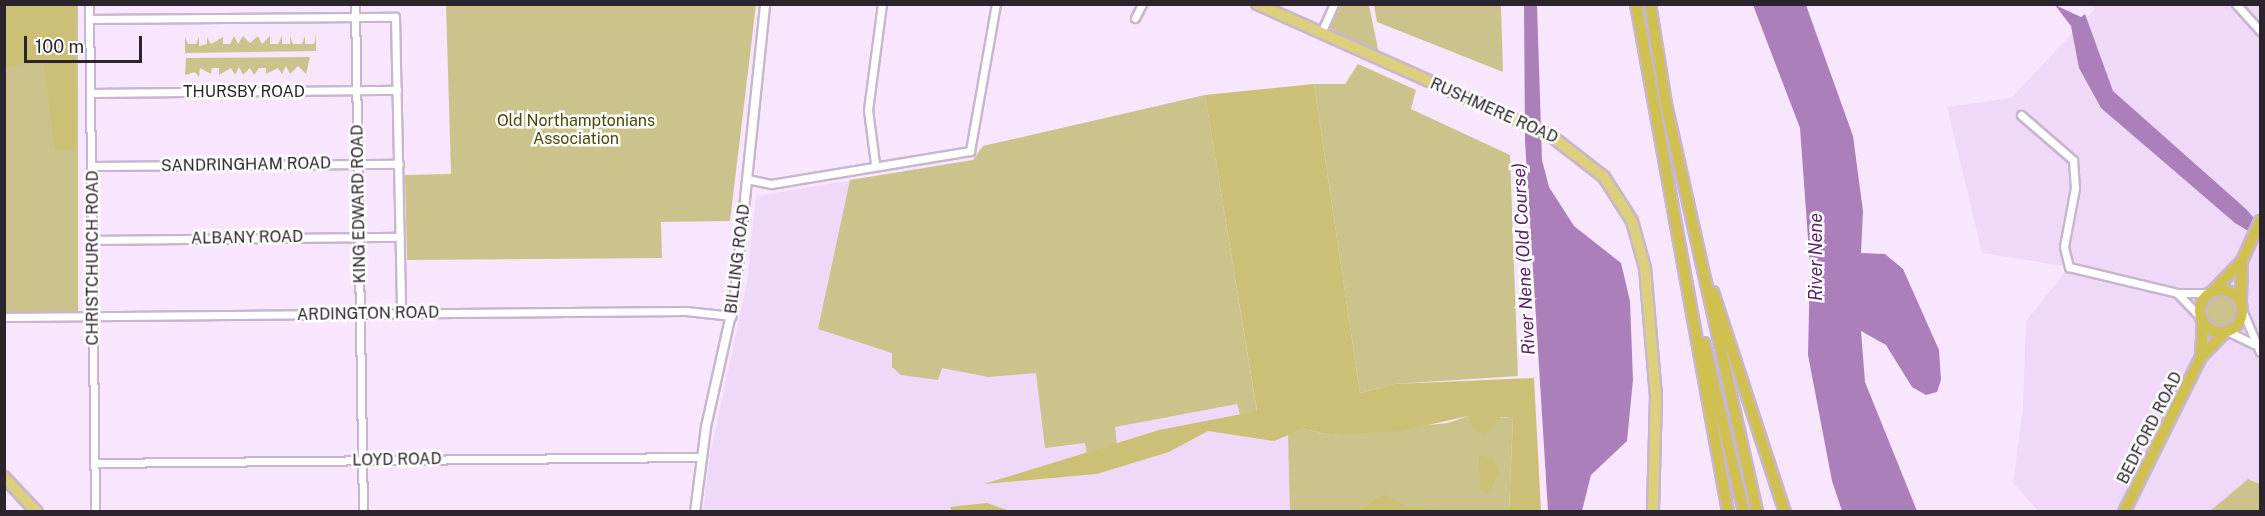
<!DOCTYPE html>
<html>
<head>
<meta charset="utf-8">
<style>
  body { margin:0 }
  #map { position:relative; width:2265px; height:516px; overflow:hidden; background:#f8e6fe; font-family:"Public Sans",sans-serif }
  div>[style] { position:absolute }
  [style*='--x'] { left:calc(var(--x)*1px); top:calc(var(--y)*1px); width:calc(var(--w)*1px); rotate:calc(var(--a)*1deg) }
  .built>* { inset:0; background:#f0d9f8 }
  .green>* { inset:0; background:#cbc38b; transform-origin:0 0 }
  .round { border-radius:50% }
  .forest>* { inset:0; background:#cbc075 }
  .water>* { inset:0; background:#ab80ba }
  .roads { filter:drop-shadow(2px 0 #c7b6cd) drop-shadow(-2px 0 #c7b6cd) drop-shadow(0 2px #c7b6cd) drop-shadow(0 -2px #c7b6cd) }
  .minor>* { height:7px; margin:-3.5px; padding:0 3.5px; transform-origin:3.5px; border-radius:3.5px; background:#fff }
  .tertiary>* { height:8px; margin:-4px; padding:0 4px; transform-origin:4px; border-radius:4px; background:#fff }
  .primary>* { height:10px; margin:-5px; padding:0 5px; transform-origin:5px; border-radius:5px; background:#dcd07c }
  .trunk>* { height:10px; margin:-5px; padding:0 5px; transform-origin:5px; border-radius:5px; background:#d0c050 }
  .trunk>.ring { margin:-5px; padding:0; box-sizing:content-box; background:none; border:10px solid #d0c050; border-radius:50% }
  span { translate:-50% -50%; white-space:nowrap; text-align:center; line-height:1.15; -webkit-text-stroke:5px #fff; paint-order:stroke }
  .street-label { font-size:16px; color:#2b242d }
  .park-label { font-size:16px; color:#4e4509 }
  .water-label { font-size:18px; color:#5a246b; font-style:italic }
  .frame { position:absolute; inset:0; border:6px solid #2b242d; pointer-events:none }
  .scale { position:absolute; left:24px; top:36px; width:118px; height:27px; box-sizing:border-box; border:3px solid #2b242d; border-top:0; padding-left:8px; font-size:18px; line-height:21px; white-space:nowrap; color:#2b242d; -webkit-text-stroke:4px #fff; paint-order:stroke }
</style>
</head>
<body>
<div id="map">
  <div class="built">
    <div style="clip-path:polygon(2090px 5px,2260px 5px,2260px 484px,2248px 479px,2210px 511px,2039px 512px,2013px 483px,2023px 407px,2026px 321px,2069px 267px,1982px 253px,1947px 107px,2011px 98px,2095px 9px)"></div>
    <div style="clip-path:polygon(1205px 95px,1257px 412px,1159px 430px,988px 483px,1097px 474px,1169px 452px,1208px 431px,1274px 441px,1303px 429px,1508px 491px,1509px 511px,703px 512px,710px 454px,747px 283px,756px 196px,973px 160px,983px 146px)"></div>
  </div>
  <div class="green">
    <div style="left:5px;top:5px;width:73px;height:307px"></div>
    <div style="clip-path:polygon(446px 5px,756px 5px,730px 221px,661px 222px,662px 258px,407px 260px,405px 175px,451px 174px)"></div>
    <div style="clip-path:polygon(1341px 5px,1369px 5px,1379px 54px,1330px 28px)"></div>
    <div style="clip-path:polygon(1374px 5px,1501px 5px,1503px 72px,1377px 22px)"></div>
    <div style="clip-path:polygon(316px 35px,316px 51px,185px 53px,185px 37px,188px 44px,196px 44px,199px 37px,199px 46px,207px 44px,207px 37px,211px 44px,223px 37px,223px 44px,230px 44px,234px 36px,238px 44px,243px 36px,250px 43px,258px 36px,262px 44px,270px 36px,270px 44px,278px 44px,282px 36px,282px 44px,290px 44px,290px 36px,293px 44px,302px 44px,305px 36px,305px 44px,314px 44px)"></div>
    <div style="clip-path:polygon(310px 57px,306px 74px,298px 66px,290px 74px,286px 66px,282px 74px,278px 68px,266px 74px,266px 68px,259px 68px,254px 75px,250px 68px,243px 75px,239px 67px,235px 75px,231px 68px,219px 75px,219px 68px,212px 68px,211px 74px,200px 68px,199px 77px,195px 72px,185px 75px,186px 58px)"></div>
    <div style="clip-path:polygon(1358px 64px,1416px 90px,1411px 109px,1510px 155px,1518px 376px,1394px 384px,1360px 393px,1314px 84px,1345px 84px)"></div>
    <div style="clip-path:polygon(1205px 95px,1257px 412px,1240px 415px,1237px 404px,1115px 427px,1117px 445px,1087px 455px,1085px 443px,1045px 448px,1036px 373px,988px 377px,942px 368px,938px 380px,901px 375px,892px 367px,892px 353px,818px 329px,850px 180px,973px 160px,983px 146px)"></div>
    <div class="round" style="left:2205px;top:294px;width:32px;height:32px"></div>
    <div style="clip-path:polygon(1468px 416px,1513px 418px,1509px 511px,1290px 511px,1288px 435px,1303px 429px,1331px 435px,1448px 423px)"></div>
    <div style="clip-path:polygon(2248px 479px,2260px 484px,2260px 511px,2210px 511px)"></div>
  </div>
  <div class="forest">
    <div style="clip-path:polygon(5px 4px,75px 5px,76px 151px,55px 149px,43px 61px,5px 68px,5px 97px)"></div>
    <div style="clip-path:polygon(1314px 84px,1360px 393px,1394px 384px,1534px 378px,1541px 511px,1509px 511px,1513px 418px,1501px 417px,1485px 435px,1473px 429px,1468px 416px,1401px 431px,1331px 435px,1303px 429px,1274px 441px,1208px 431px,1169px 452px,1097px 474px,984px 484px,1159px 430px,1257px 411px,1205px 95px)"></div>
    <div style="clip-path:polygon(1479px 456px,1493px 459px,1499px 470px,1489px 494px,1480px 489px)"></div>
    <div style="clip-path:polygon(1385px 494px,1404px 506px,1435px 510px,1358px 511px)"></div>
    <div style="clip-path:polygon(987px 503px,1010px 511px,952px 511px,950px 507px)"></div>
  </div>
  <div class="water">
    <div style="clip-path:polygon(1524px 5px,1537px 5px,1542px 160px,1549px 187px,1574px 226px,1621px 263px,1630px 301px,1633px 380px,1627px 441px,1591px 475px,1582px 511px,1548px 511px,1525px 141px)"></div>
    <div style="clip-path:polygon(1753px 5px,1806px 5px,1853px 136px,1863px 211px,1861px 253px,1885px 254px,1903px 269px,1939px 350px,1941px 380px,1937px 392px,1926px 395px,1912px 387px,1886px 345px,1861px 331px,1865px 382px,1917px 511px,1842px 511px,1832px 481px,1808px 355px,1810px 266px,1800px 128px)"></div>
    <div style="clip-path:polygon(2055px 5px,2081px 17px,2085px 14px,2113px 91px,2246px 209px,2260px 225px,2260px 238px,2235px 223px,2101px 108px,2079px 68px,2071px 26px)"></div>
  </div>
  <div class="roads">
    <div class="minor">
      <div style="--x:89;--y:4;--w:508;--a:89.32"></div>
      <div style="--x:355;--y:4;--w:508;--a:89.1"></div>
      <div style="--x:2236;--y:4;--w:36;--a:48"></div>
      <div style="--x:1135;--y:18;--w:16;--a:-63"></div>
      <div style="--x:90;--y:19;--w:305;--a:-0.4"></div>
      <div style="--x:395;--y:17;--w:297;--a:88.8"></div>
      <div style="--x:1321;--y:33;--w:32;--a:-66"></div>
      <div style="--x:92;--y:93;--w:305;--a:-0.6"></div>
      <div style="--x:2021;--y:115;--w:69;--a:40.9"></div>
      <div style="--x:2073;--y:160;--w:28;--a:86"></div>
      <div style="--x:2075;--y:188;--w:60;--a:100.6"></div>
      <div style="--x:2064;--y:247;--w:21;--a:76"></div>
      <div style="--x:2069;--y:267;--w:111;--a:13.5"></div>
      <div style="--x:2177;--y:293;--w:33;--a:0"></div>
      <div style="--x:875;--y:163;--w:53;--a:-97.5"></div>
      <div style="--x:868;--y:110;--w:107;--a:-82.5"></div>
      <div style="--x:93;--y:166;--w:306;--a:-0.4"></div>
      <div style="--x:747;--y:179;--w:25;--a:12"></div>
      <div style="--x:771;--y:184;--w:202;--a:-9.4"></div>
      <div style="--x:970;--y:151;--w:149;--a:-80"></div>
      <div style="--x:93;--y:240;--w:307;--a:-0.6"></div>
      <div style="--x:2179;--y:295;--w:32;--a:46"></div>
      <div style="--x:2243;--y:312;--w:43;--a:67"></div>
      <div style="--x:4;--y:317;--w:682;--a:-0.5"></div>
      <div style="--x:686;--y:311;--w:46;--a:6.2"></div>
      <div style="--x:2227;--y:331;--w:30;--a:26"></div>
      <div style="--x:95;--y:463;--w:605;--a:-0.57"></div>
    </div>
    <div class="tertiary">
      <div style="--x:695;--y:512;--w:86;--a:-82.6"></div>
      <div style="--x:706;--y:427;--w:134;--a:-77.5"></div>
      <div style="--x:735;--y:296;--w:294;--a:-84.1"></div>
    </div>
    <div class="primary">
      <div style="--x:1257;--y:4;--w:321;--a:24.1"></div>
      <div style="--x:1550;--y:135;--w:68;--a:37.9"></div>
      <div style="--x:1604;--y:177;--w:52;--a:57.5"></div>
      <div style="--x:1632;--y:221;--w:49;--a:74.5"></div>
      <div style="--x:1645;--y:268;--w:128;--a:85.1"></div>
      <div style="--x:1656;--y:396;--w:116;--a:91.5"></div>
      <div style="--x:4;--y:477;--w:48;--a:46.7"></div>
    </div>
    <div class="trunk">
      <div style="--x:1636;--y:4;--w:516;--a:79.73"></div>
      <div style="--x:1650;--y:4;--w:101;--a:80.9"></div>
      <div style="--x:1666;--y:104;--w:418;--a:77.4"></div>
      <div class="ring" style="left:2200px;top:290px;width:32px;height:32px"></div>
      <div style="--x:2213;--y:291;--w:42;--a:-46"></div>
      <div style="--x:1713;--y:292;--w:231;--a:71.9"></div>
      <div style="--x:2241;--y:301;--w:40;--a:-88.6"></div>
      <div style="--x:2242;--y:261;--w:44;--a:-65.8"></div>
      <div style="--x:1704;--y:343;--w:174;--a:76.7"></div>
      <div style="--x:2202;--y:356;--w:35;--a:-46"></div>
      <div style="--x:2124;--y:512;--w:173;--a:-63.6"></div>
      <div style="--x:2201;--y:357;--w:35;--a:-87"></div>
    </div>
  </div>
  <div class="street-label">
    <span style="left:244px;top:92px">THURSBY ROAD</span>
    <span style="left:1494px;top:111px;rotate:24deg">RUSHMERE ROAD</span>
    <span style="left:246px;top:165px;rotate:-1deg">SANDRINGHAM ROAD</span>
    <span style="left:359px;top:204px;rotate:-91deg">KING EDWARD ROAD</span>
    <span style="left:247px;top:238px;rotate:-1deg">ALBANY ROAD</span>
    <span style="left:93px;top:258px;rotate:-90deg">CHRISTCHURCH ROAD</span>
    <span style="left:738px;top:259px;rotate:-83deg">BILLING ROAD</span>
    <span style="left:368px;top:314px;rotate:-1deg">ARDINGTON ROAD</span>
    <span style="left:2150px;top:428px;rotate:-63deg">BEDFORD ROAD</span>
    <span style="left:397px;top:460px;rotate:-1deg">LOYD ROAD</span>
  </div>
  <div class="park-label">
    <span style="left:576px;top:130px">Old Northamptonians<br>Association</span>
  </div>
  <div class="water-label">
    <span style="left:1816px;top:257px;rotate:-90deg">River Nene</span>
    <span style="left:1524px;top:259px;rotate:-93deg">River Nene (Old Course)</span>
  </div>
  <div class="frame"></div>
  <div class="scale">100 m</div>
</div>
</body>
</html>
